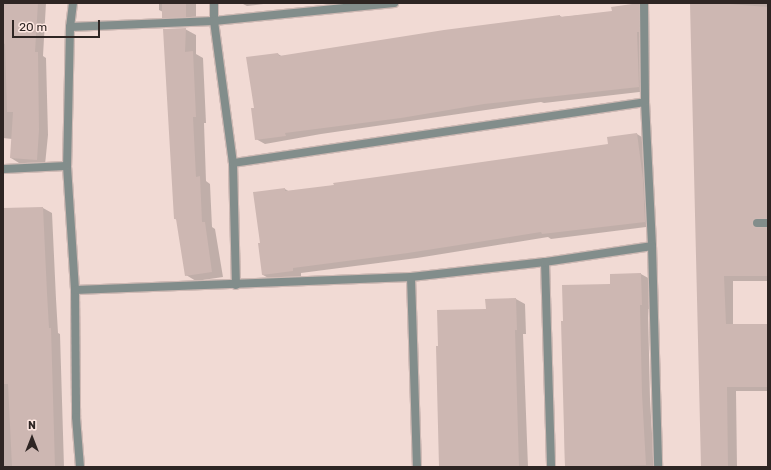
<!DOCTYPE html>
<html>
<head>
<meta charset="utf-8">
<style>
  body { margin:0 }
  #map { position:relative; width:771px; height:470px; overflow:hidden; background:#f1dad4; font-family:Rubik,sans-serif }
  div>[style] { position:absolute }
  [style*='--x'] { left:calc(var(--x)*1px); top:calc(var(--y)*1px); width:calc(var(--w)*1px); rotate:calc(var(--a)*1deg) }
  .shadow>* { inset:0; background:#0003 }
  .building>* { inset:0; background:#cdb7b2; transform-origin:0 0 }
  .roads { filter:drop-shadow(1px 0 #ceb9b4) drop-shadow(-1px 0 #ceb9b4) drop-shadow(0 1px #ceb9b4) drop-shadow(0 -1px #ceb9b4) }
  .street>* { height:8px; margin:-4px; padding:0 4px; transform-origin:4px; border-radius:4px; background:#828d8b }
  span { translate:-50% -50%; white-space:nowrap; text-align:center; line-height:1.15; -webkit-text-stroke:3px #fee7e1; paint-order:stroke }
  .frame { position:absolute; inset:0; border:4px solid #2e2523; pointer-events:none }
  .north { position:absolute; left:12px; top:418px; width:40px; height:40px; -webkit-text-stroke:3px #fee7e1; paint-order:stroke; rotate:0deg; font-size:11px; font-weight:700; line-height:16px; text-align:center; color:#2e2523 }
  .north::after { content:''; display:block; margin:auto; width:14px; height:18px; background:#2e2523; clip-path:polygon(50% 0,100% 100%,50% 72%,0 100%) }
  .scale { position:absolute; left:12px; top:20px; width:88px; height:18px; box-sizing:border-box; border:2px solid #2e2523; border-top:0; padding-left:5px; font-size:12px; line-height:14px; white-space:nowrap; color:#2e2523; -webkit-text-stroke:3px #fee7e1; paint-order:stroke }
</style>
</head>
<body>
<div id="map">
  <div class="shadow">
    <div style="clip-path:polygon(3px 3px,46px 3px,43px 56px,46px 58px,48px 135px,45px 165px,19px 163px,11px 158px,12px 139px,3px 138px)"></div>
    <div style="clip-path:polygon(159px 3px,196px 3px,196px 22px,174px 23px,164px 17px,163px 12px,159px 10px)"></div>
    <div style="clip-path:polygon(241px 3px,271px 3px,247px 6px)"></div>
    <div style="clip-path:polygon(692px 3px,768px 3px,768px 222px,762px 225px,761px 229px,768px 229px,768px 281px,733px 281px,733px 325px,768px 325px,768px 391px,736px 391px,737px 467px,702px 467px)"></div>
    <div style="clip-path:polygon(638px 4px,647px 9px,648px 91px,544px 103px,541px 102px,321px 134px,265px 144px,256px 139px,255px 109px,278px 54px,283px 57px,560px 16px,562px 17px,613px 12px)"></div>
    <div style="clip-path:polygon(185px 29px,196px 35px,196px 54px,203px 58px,206px 123px,204px 123px,206px 181px,210px 184px,212px 227px,215px 229px,223px 277px,196px 281px,186px 275px,178px 220px,175px 219px)"></div>
    <div style="clip-path:polygon(637px 134px,645px 139px,654px 226px,551px 239px,548px 237px,417px 258px,301px 273px,301px 276px,272px 280px,263px 275px,261px 244px,285px 189px,290px 192px,609px 145px)"></div>
    <div style="clip-path:polygon(43px 208px,52px 213px,56px 299px,58px 333px,60px 334px,64px 467px,3px 467px,3px 209px)"></div>
    <div style="clip-path:polygon(611px 274px,641px 274px,650px 279px,651px 309px,648px 309px,650px 399px,654px 467px,565px 467px,563px 286px,611px 285px)"></div>
    <div style="clip-path:polygon(516px 299px,525px 304px,526px 334px,523px 334px,528px 467px,439px 467px,487px 310px,486px 300px)"></div>
  </div>
  <div class="building">
    <div style="clip-path:polygon(4px 3px,38px 3px,35px 52px,38px 52px,39px 130px,37px 160px,10px 158px,13px 112px,7px 112px,5px 44px,3px 43px)"></div>
    <div style="left:162px;top:3px;width:24px;height:15px"></div>
    <div style="clip-path:polygon(639px 3px,639px 32px,637px 32px,639px 87px,484px 104px,401px 118px,285px 133px,286px 136px,255px 140px,251px 108px,254px 108px,246px 57px,278px 53px,279px 56px,444px 30px,560px 15px,560px 17px,612px 11px,611px 7px)"></div>
    <div style="clip-path:polygon(690px 3px,718px 3px,768px 7px,768px 218px,755px 218px,752px 223px,755px 228px,768px 228px,768px 276px,724px 276px,726px 324px,768px 324px,768px 387px,727px 387px,728px 467px,701px 467px)"></div>
    <div style="clip-path:polygon(186px 28px,185px 52px,193px 51px,196px 117px,193px 117px,196px 177px,200px 176px,202px 222px,205px 222px,212px 272px,185px 276px,176px 219px,174px 219px,163px 29px)"></div>
    <div style="clip-path:polygon(637px 133px,643px 179px,645px 222px,542px 234px,541px 232px,408px 253px,293px 268px,293px 271px,262px 275px,258px 243px,260px 243px,253px 192px,285px 188px,285px 191px,334px 185px,333px 183px,384px 176px,608px 144px,607px 137px)"></div>
    <div style="clip-path:polygon(43px 207px,47px 293px,49px 328px,51px 328px,55px 467px,12px 467px,8px 384px,4px 384px,3px 353px,3px 208px)"></div>
    <div style="clip-path:polygon(641px 273px,642px 305px,640px 305px,642px 394px,646px 465px,565px 467px,561px 321px,563px 321px,562px 285px,610px 284px,610px 274px)"></div>
    <div style="clip-path:polygon(516px 298px,517px 330px,515px 330px,519px 467px,439px 467px,436px 346px,438px 346px,437px 310px,486px 309px,485px 299px)"></div>
  </div>
  <div class="roads">
    <div class="street">
      <div style="--x:73;--y:3;--w:24;--a:97"></div>
      <div style="--x:70;--y:27;--w:139;--a:91.2"></div>
      <div style="--x:67;--y:166;--w:124;--a:86.3"></div>
      <div style="--x:75;--y:290;--w:127;--a:89.5"></div>
      <div style="--x:76;--y:417;--w:50;--a:85.4"></div>
      <div style="--x:214;--y:3;--w:18;--a:90"></div>
      <div style="--x:214;--y:21;--w:143;--a:82.4"></div>
      <div style="--x:233;--y:163;--w:122;--a:88.6"></div>
      <div style="--x:644;--y:3;--w:99;--a:89.4"></div>
      <div style="--x:645;--y:102;--w:144;--a:87.2"></div>
      <div style="--x:652;--y:246;--w:221;--a:88.4"></div>
      <div style="--x:70;--y:27;--w:144;--a:-2.4"></div>
      <div style="--x:214;--y:21;--w:181;--a:-5.7"></div>
      <div style="--x:233;--y:163;--w:416;--a:-8.4"></div>
      <div style="--x:3;--y:169;--w:64;--a:-2.7"></div>
      <div style="--x:757;--y:223;--w:11;--a:0"></div>
      <div style="--x:545;--y:262;--w:205;--a:88.3"></div>
      <div style="--x:411;--y:277;--w:190;--a:88.2"></div>
      <div style="--x:75;--y:290;--w:336;--a:-2.2"></div>
      <div style="--x:411;--y:277;--w:135;--a:-6.4"></div>
      <div style="--x:545;--y:262;--w:108;--a:-8.5"></div>
    </div>
  </div>
  <div class="frame"></div>
  <div class="north">N</div>
  <div class="scale">20 m</div>
</div>
</body>
</html>
